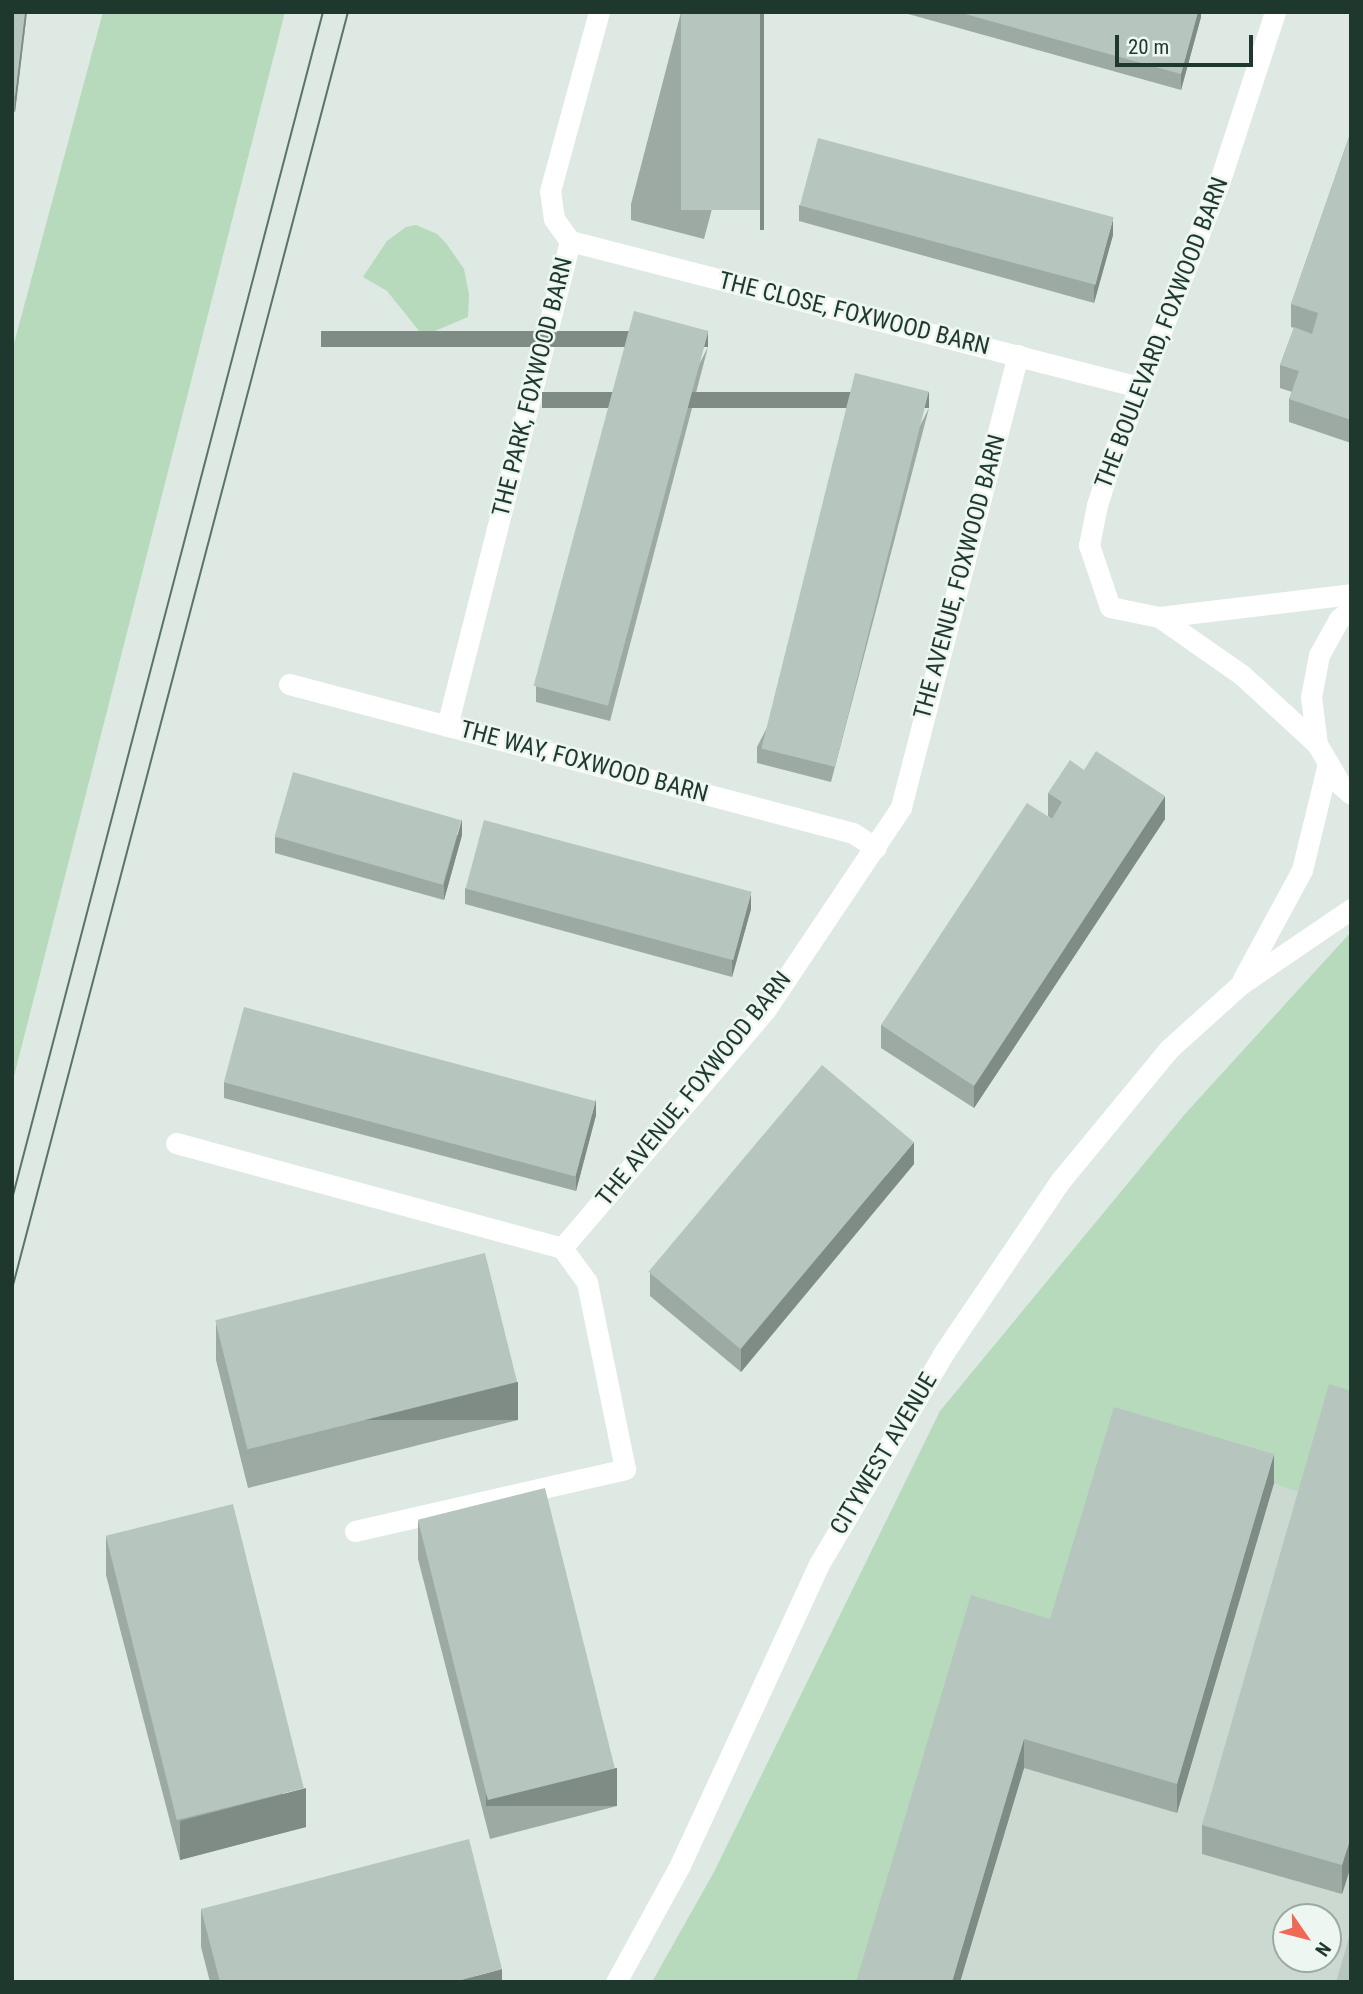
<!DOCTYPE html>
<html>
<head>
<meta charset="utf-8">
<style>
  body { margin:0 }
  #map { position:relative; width:1363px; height:1994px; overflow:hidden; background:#dde9e2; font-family:"Roboto Condensed",sans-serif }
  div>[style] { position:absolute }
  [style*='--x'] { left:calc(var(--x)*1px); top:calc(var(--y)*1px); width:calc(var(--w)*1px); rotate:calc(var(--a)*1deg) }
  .built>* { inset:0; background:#ccd9d1 }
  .green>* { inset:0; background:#b6dabb }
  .lane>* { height:21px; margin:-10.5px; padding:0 10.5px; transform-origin:10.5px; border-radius:10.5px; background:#fff }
  .street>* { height:21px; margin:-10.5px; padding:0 10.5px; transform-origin:10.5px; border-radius:10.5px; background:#fff }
  .secondary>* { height:21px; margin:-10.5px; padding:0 10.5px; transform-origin:10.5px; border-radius:10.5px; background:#fff }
  .tram>* { height:2px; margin:-1px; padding:0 1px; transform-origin:1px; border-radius:1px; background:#59746a }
  .wall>* { inset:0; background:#9daaa3 }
  .shaded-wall>* { inset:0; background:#7f8b85; transform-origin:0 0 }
  .building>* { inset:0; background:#b6c6be; transform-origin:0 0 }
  span { translate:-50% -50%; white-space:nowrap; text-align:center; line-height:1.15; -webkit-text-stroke:5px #edf6f1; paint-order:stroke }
  .street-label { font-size:24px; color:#1f382e }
  .frame { position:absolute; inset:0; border:14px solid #1f382e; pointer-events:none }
  .north { position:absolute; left:1272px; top:1903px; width:70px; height:70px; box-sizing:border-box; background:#edf6f1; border:2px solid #9baaa3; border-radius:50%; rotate:125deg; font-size:19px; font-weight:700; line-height:28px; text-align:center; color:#1f382e }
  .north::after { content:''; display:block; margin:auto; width:24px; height:32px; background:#f06954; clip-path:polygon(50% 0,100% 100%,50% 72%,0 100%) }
  .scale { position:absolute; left:1115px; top:35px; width:138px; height:32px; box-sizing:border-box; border:4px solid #1f382e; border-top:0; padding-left:9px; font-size:21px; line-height:24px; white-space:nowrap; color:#1f382e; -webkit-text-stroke:5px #edf6f1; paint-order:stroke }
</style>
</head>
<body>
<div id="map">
  <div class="built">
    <div style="clip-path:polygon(evenodd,1351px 994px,1351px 1982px,654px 1982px,1351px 994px,1286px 1917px,1328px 1917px,1328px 1959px,1286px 1959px,1286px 1917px)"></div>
  </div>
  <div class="green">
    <div style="clip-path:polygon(103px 12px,285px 12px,12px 1084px,12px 351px)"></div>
    <div style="clip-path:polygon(416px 225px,437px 234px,446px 243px,464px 269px,469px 294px,468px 317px,430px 333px,420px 332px,387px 291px,363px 277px,387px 241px,406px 227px)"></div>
    <div style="clip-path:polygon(1351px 932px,1351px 1420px,1306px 1495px,1274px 1483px,1050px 1648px,865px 1982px,652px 1982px,714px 1872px,940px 1411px,1185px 1114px)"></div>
  </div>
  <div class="lane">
    <div style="--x:355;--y:1531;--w:277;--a:-12.9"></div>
    <div style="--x:625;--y:1469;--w:191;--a:-101.5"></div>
    <div style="--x:587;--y:1282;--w:42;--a:-126.3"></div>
  </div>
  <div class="street">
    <div style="--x:1275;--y:12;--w:180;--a:108.1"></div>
    <div style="--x:1219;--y:183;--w:295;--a:111.3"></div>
    <div style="--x:1112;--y:458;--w:49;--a:107.7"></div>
    <div style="--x:1097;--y:505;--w:41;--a:101.3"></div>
    <div style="--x:1089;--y:545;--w:65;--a:71.3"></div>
    <div style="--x:1110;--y:607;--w:50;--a:11.5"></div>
    <div style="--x:1159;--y:617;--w:193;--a:-6.8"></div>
    <div style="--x:570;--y:241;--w:587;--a:14.39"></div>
    <div style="--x:1159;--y:617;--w:101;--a:34.9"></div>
    <div style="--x:1242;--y:675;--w:102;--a:42.6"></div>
    <div style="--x:289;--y:684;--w:583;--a:14.8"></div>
    <div style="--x:853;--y:833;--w:27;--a:33"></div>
    <div style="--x:447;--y:726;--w:500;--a:-75.77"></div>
    <div style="--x:570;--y:241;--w:27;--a:-126"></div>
    <div style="--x:554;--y:219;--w:28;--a:-98"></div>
    <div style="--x:550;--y:191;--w:186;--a:-74.7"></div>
    <div style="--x:176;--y:1143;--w:400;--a:15.2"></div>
    <div style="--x:562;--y:1248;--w:314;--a:-49.5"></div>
    <div style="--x:766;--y:1009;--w:243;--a:-56.2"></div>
    <div style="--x:901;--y:807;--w:467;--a:-75.5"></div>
  </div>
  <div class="secondary">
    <div style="--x:1351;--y:609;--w:16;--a:140"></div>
    <div style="--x:1339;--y:619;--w:41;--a:119.1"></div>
    <div style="--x:1319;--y:655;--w:43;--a:100.8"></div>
    <div style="--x:1311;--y:697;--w:47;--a:82.7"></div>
    <div style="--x:1317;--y:744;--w:48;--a:59.7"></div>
    <div style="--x:1341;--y:785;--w:13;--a:42"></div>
    <div style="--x:1243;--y:979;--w:124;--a:-61.6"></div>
    <div style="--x:1302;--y:870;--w:110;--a:-76.3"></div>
    <div style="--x:616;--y:1982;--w:133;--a:-61.3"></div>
    <div style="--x:680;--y:1865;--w:332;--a:-65.2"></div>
    <div style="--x:819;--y:1564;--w:244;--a:-59.4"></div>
    <div style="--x:943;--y:1354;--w:210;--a:-55.9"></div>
    <div style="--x:1061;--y:1180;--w:171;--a:-50.5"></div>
    <div style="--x:1170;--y:1048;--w:96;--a:-42"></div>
    <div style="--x:1241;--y:984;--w:133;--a:-34.3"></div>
  </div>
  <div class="tram">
    <div style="--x:12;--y:1199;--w:1227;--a:-75.32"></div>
    <div style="--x:12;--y:1289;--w:1320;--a:-75.26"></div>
  </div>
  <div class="wall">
    <div style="clip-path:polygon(12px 12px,27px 12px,15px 112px,12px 111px)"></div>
    <div style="clip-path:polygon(681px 12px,764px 12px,704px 239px,631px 220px,631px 204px)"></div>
    <div style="clip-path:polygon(901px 12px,1201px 12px,1201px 17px,1181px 90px)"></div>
    <div style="clip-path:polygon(1351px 131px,1351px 443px,1289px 422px,1289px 399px,1292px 392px,1280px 388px,1280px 365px,1294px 328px,1291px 327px,1291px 304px)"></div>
    <div style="clip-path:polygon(799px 205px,1113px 235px,1094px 303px,799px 221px)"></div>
    <div style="clip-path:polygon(708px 347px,610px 721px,536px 702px,536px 686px)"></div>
    <div style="clip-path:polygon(929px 408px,831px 782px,757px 763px,757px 747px)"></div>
    <div style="clip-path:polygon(1048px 793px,1165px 819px,974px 1108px,881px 1048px,881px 1025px,1052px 819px,1048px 816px)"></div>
    <div style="clip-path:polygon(462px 835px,444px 900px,275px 853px,275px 837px)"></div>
    <div style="clip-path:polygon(465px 888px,751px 909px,732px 977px,465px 904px)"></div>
    <div style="clip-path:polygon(224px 1082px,596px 1115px,576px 1191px,224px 1098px)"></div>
    <div style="clip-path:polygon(914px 1164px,741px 1372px,650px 1296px,650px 1273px)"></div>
    <div style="clip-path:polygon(216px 1322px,518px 1420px,248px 1488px,216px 1360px)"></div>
    <div style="clip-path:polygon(1351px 1391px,1351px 1866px,1342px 1894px,1202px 1854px,1202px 1825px)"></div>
    <div style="clip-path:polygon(1274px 1483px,1177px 1813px,1024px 1768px,960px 1982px,856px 1982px,1050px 1619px)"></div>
    <div style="clip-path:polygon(418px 1521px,617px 1806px,490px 1839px,418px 1559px)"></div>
    <div style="clip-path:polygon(106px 1537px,306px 1827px,180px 1860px,106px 1575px)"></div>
    <div style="clip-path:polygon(201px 1909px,502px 1982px,210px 1982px,201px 1947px)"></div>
  </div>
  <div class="shaded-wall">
    <div style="clip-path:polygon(25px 12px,27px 12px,15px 112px,15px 96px)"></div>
    <div style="left:760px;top:12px;width:4px;height:218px"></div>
    <div style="clip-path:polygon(1198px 12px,1201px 12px,1201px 17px,1181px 90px,1181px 74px)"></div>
    <div style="clip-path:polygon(1113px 219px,1113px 235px,1094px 303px,1094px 288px)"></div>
    <div style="left:708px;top:331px;width:16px;height:387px;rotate:90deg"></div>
    <div style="left:929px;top:392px;width:16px;height:387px;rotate:90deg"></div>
    <div style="clip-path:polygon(1165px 796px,1165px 819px,974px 1108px,974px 1086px)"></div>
    <div style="clip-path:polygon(462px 819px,462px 835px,444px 900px,444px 884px)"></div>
    <div style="clip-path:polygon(751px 893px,751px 909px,732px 977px,732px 961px)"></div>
    <div style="clip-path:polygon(596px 1099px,596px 1115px,576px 1191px,576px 1175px)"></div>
    <div style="clip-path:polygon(914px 1142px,914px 1164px,741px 1372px,741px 1349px)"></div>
    <div style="left:518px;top:1382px;width:38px;height:278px;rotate:90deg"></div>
    <div style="clip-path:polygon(1274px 1454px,1274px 1483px,1177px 1813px,1177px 1784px)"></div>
    <div style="clip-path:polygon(1024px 1739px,1024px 1768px,960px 1982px,952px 1982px)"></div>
    <div style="left:617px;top:1768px;width:38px;height:131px;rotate:90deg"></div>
    <div style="clip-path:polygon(306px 1788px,306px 1827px,180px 1860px,180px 1821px)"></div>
    <div style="clip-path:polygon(1351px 1837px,1351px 1866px,1342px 1894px,1342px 1865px)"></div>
    <div style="clip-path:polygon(502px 1969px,502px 1982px,454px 1982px)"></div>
  </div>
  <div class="building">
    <div style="clip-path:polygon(12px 12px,25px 12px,15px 96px,12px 95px)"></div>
    <div style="left:681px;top:12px;width:79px;height:198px"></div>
    <div style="clip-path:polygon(958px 12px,1198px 12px,1181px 74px)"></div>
    <div style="clip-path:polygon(1351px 131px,1351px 420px,1289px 399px,1299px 371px,1280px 365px,1294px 327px,1312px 334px,1318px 313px,1291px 304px)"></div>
    <div style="left:818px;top:138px;width:306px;height:70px;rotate:15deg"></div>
    <div style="left:634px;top:311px;width:77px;height:388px;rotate:15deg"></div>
    <div style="left:855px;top:373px;width:76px;height:387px;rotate:14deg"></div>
    <div style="clip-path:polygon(1096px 751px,1165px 796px,974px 1086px,881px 1025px,1027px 803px,1052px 819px,1062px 802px,1048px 793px,1070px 760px,1084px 770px)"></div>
    <div style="left:293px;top:772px;width:175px;height:67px;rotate:16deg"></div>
    <div style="left:484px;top:820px;width:277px;height:71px;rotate:15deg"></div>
    <div style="left:244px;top:1007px;width:364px;height:78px;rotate:15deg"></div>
    <div style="left:822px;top:1065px;width:120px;height:270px;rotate:40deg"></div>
    <div style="left:485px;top:1253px;width:133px;height:278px;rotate:76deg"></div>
    <div style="clip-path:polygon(1329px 1384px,1351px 1391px,1351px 1837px,1342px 1865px,1202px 1825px)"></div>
    <div style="clip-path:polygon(1114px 1407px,1274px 1454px,1177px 1784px,1024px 1739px,952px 1982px,856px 1982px,971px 1595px,1050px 1619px)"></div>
    <div style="left:545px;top:1488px;width:289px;height:131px;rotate:76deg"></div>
    <div style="left:233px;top:1504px;width:293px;height:131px;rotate:76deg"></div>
    <div style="clip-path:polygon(469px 1839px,502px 1969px,454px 1982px,220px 1982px,201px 1909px)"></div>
    <div style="clip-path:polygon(1351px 1931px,1351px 1982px,1336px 1982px)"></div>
  </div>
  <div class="street-label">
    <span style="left:854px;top:314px;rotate:14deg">THE CLOSE, FOXWOOD BARN</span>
    <span style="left:1162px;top:333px;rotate:-69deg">THE BOULEVARD, FOXWOOD BARN</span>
    <span style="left:533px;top:387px;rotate:-76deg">THE PARK, FOXWOOD BARN</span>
    <span style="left:960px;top:577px;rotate:-75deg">THE AVENUE, FOXWOOD BARN</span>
    <span style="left:584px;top:762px;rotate:15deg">THE WAY, FOXWOOD BARN</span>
    <span style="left:694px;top:1089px;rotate:-51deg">THE AVENUE, FOXWOOD BARN</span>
    <span style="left:884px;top:1454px;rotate:-59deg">CITYWEST AVENUE</span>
  </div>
  <div class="frame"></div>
  <div class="north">N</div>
  <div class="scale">20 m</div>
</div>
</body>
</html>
